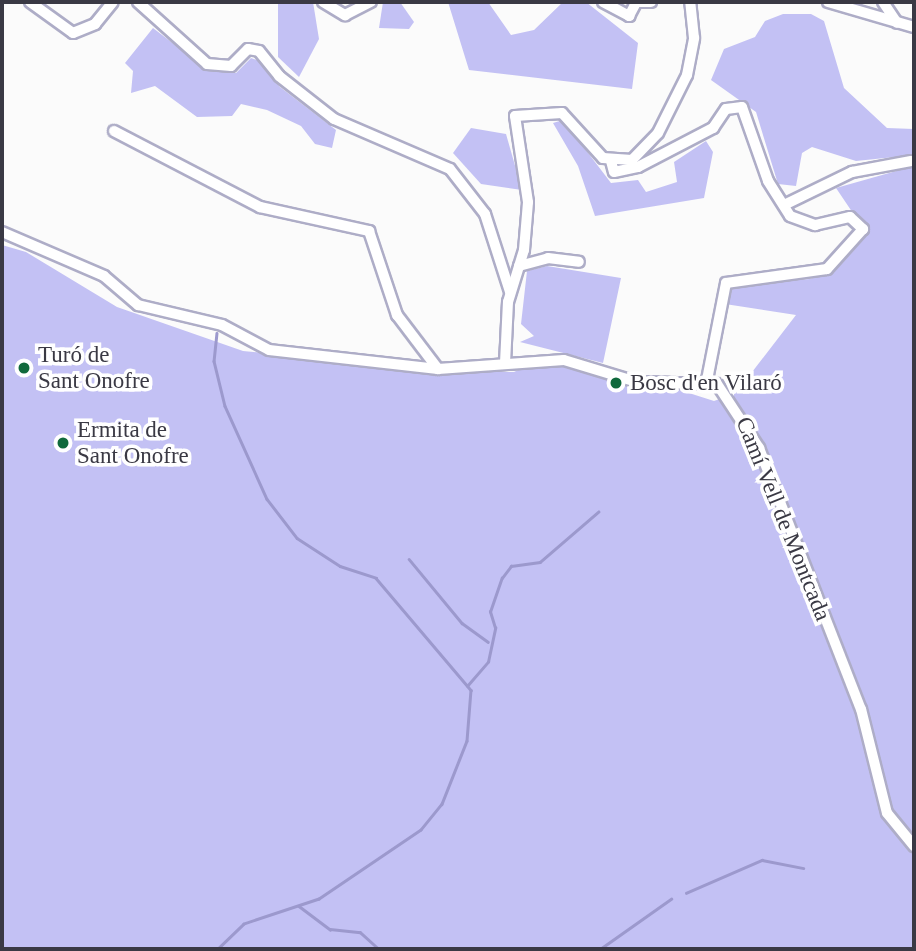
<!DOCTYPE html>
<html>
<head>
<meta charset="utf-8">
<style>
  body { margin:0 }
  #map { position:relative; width:916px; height:951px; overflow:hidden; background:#fbfbfb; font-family:"Times New Roman",serif }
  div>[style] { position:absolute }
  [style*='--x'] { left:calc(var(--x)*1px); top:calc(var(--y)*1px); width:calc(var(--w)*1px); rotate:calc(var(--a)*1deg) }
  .green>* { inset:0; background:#c3c1f4 }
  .stream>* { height:2.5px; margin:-1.25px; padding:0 1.25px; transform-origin:1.25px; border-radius:1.25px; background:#9c99cd }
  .roads { filter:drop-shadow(2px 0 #aeadc7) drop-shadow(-2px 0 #aeadc7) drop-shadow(0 2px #aeadc7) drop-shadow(0 -2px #aeadc7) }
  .minor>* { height:10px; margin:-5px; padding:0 5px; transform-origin:5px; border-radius:5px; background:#fff }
  .dots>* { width:19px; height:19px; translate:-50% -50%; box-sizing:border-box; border:4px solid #fff; border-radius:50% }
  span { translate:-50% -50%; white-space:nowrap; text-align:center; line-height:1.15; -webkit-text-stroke:7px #fff; paint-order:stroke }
  .poi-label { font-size:23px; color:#3a3944 }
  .left { translate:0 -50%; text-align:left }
  .street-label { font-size:23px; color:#3a3944 }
  .frame { position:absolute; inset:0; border:4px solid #3a3944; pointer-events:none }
</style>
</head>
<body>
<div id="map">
  <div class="green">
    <div style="clip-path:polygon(278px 2px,313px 2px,319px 39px,299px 77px,278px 57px)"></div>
    <div style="clip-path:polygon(383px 2px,400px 2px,414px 22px,409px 29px,379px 28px)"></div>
    <div style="clip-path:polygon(448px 2px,488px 2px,511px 35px,534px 30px,563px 2px,586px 2px,638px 43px,632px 89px,469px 70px)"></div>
    <div style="clip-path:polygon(783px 14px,811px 14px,824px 21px,844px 88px,887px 128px,914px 129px,914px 155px,856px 161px,812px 147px,802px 153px,796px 186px,778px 184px,756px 112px,711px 80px,724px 49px,755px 37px,765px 21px)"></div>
    <div style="clip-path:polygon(153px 28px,209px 71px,236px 73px,251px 58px,260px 61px,280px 87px,336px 130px,332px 148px,315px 144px,301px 126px,267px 110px,241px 104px,232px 116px,197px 117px,155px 86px,131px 93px,133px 71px,125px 63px)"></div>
    <div style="clip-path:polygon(563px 120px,611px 183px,638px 180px,646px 192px,677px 182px,674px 162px,706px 141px,713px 152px,704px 198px,595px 216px,578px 166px,553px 123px)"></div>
    <div style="clip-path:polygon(471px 128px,506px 134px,522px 190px,481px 184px,453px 153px)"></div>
    <div style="clip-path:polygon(914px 166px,914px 949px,2px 949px,2px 245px,26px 252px,117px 307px,243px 351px,472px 372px,514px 372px,533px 363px,578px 366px,618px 382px,667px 386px,714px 401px,736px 393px,796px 315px,725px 304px,729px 290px,736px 284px,810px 279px,836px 269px,867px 234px,836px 188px)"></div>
    <div style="clip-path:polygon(547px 266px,621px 278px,603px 363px,520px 342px,534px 336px,521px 324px,527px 271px)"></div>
  </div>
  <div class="stream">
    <div style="--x:217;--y:333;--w:28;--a:96"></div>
    <div style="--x:214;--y:361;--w:46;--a:76.3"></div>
    <div style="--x:225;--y:406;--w:102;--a:65.7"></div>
    <div style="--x:267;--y:499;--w:49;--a:52.4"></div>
    <div style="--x:297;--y:538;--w:51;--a:33.1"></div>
    <div style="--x:340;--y:566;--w:38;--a:18"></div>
    <div style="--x:376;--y:578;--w:147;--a:49.7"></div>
    <div style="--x:471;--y:690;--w:51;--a:94.5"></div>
    <div style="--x:467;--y:741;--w:68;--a:111.6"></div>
    <div style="--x:442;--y:804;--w:33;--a:129"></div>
    <div style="--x:421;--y:830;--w:123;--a:145.9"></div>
    <div style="--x:319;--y:899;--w:79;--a:161.6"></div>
    <div style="--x:244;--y:924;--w:36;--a:136"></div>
    <div style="--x:409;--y:559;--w:83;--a:50.4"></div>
    <div style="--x:462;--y:623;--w:32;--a:36"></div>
    <div style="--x:467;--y:686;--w:32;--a:-49"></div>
    <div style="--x:488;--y:662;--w:35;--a:-78"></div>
    <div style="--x:495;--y:628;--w:17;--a:-107"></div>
    <div style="--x:490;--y:612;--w:36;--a:-71"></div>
    <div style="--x:502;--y:578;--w:15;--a:-53"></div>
    <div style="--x:511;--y:566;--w:29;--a:-8"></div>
    <div style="--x:540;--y:562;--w:77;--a:-40.8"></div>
    <div style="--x:686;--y:893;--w:83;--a:-23.5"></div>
    <div style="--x:762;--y:860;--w:42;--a:11"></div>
    <div style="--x:299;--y:906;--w:39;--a:37"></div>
    <div style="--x:330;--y:929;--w:30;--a:6"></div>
    <div style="--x:360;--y:932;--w:25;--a:42"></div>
    <div style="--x:600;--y:949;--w:87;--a:-35.2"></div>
  </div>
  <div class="roads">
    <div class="minor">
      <div style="--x:30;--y:2;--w:53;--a:35.8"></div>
      <div style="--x:73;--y:33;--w:24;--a:-22"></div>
      <div style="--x:95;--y:24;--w:28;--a:-51"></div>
      <div style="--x:138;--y:2;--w:93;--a:41.9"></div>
      <div style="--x:207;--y:64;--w:24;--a:5"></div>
      <div style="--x:231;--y:66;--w:24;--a:-45"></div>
      <div style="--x:248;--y:49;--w:11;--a:10"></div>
      <div style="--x:259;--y:51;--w:32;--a:51"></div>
      <div style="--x:279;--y:76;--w:70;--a:38"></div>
      <div style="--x:334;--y:119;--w:126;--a:23.3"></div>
      <div style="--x:450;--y:169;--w:57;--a:52.1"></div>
      <div style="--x:485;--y:214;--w:82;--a:72.2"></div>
      <div style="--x:323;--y:2;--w:26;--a:31"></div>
      <div style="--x:345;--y:15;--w:29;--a:-27"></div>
      <div style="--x:603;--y:2;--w:30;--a:28"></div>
      <div style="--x:629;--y:16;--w:15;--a:-62"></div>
      <div style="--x:634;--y:2;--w:17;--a:0"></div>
      <div style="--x:828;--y:2;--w:90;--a:16.2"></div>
      <div style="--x:883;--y:2;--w:25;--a:56"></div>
      <div style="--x:114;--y:131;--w:165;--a:27.5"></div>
      <div style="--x:260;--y:207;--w:112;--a:12.4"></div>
      <div style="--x:369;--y:231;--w:89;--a:71.6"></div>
      <div style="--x:397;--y:315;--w:68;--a:52.8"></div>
      <div style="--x:611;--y:161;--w:11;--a:75"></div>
      <div style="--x:614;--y:172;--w:25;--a:-12"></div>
      <div style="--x:638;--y:167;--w:85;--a:-27.5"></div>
      <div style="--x:713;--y:128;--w:23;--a:-56"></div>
      <div style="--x:726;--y:109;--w:16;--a:-7"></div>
      <div style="--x:742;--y:107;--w:78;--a:70.6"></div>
      <div style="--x:768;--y:181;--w:41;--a:57.8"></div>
      <div style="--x:790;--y:216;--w:27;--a:20"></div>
      <div style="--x:815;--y:225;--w:36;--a:-13"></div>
      <div style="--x:850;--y:217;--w:18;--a:43"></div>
      <div style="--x:863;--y:229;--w:54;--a:132"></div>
      <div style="--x:827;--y:269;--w:102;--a:172.1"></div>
      <div style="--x:726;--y:283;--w:99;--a:101.1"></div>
      <div style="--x:784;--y:205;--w:76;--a:-25.9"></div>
      <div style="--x:852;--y:172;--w:60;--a:-10.6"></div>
      <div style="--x:2;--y:232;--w:111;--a:23.3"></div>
      <div style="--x:104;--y:276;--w:45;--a:40.5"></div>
      <div style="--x:138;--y:305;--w:86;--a:13.4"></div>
      <div style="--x:222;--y:325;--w:53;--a:28"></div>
      <div style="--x:269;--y:350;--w:170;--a:6.4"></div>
      <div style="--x:438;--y:369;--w:126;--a:-4.1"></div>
      <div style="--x:564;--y:360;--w:76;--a:16.8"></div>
      <div style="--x:637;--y:382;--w:80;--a:1.4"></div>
      <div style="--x:717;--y:384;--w:77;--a:56.7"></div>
      <div style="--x:759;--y:448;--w:280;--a:68.7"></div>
      <div style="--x:861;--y:709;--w:107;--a:76"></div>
      <div style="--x:887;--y:813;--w:43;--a:50.7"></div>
      <div style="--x:519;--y:266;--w:30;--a:-15"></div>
      <div style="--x:548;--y:258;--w:31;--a:7"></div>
      <div style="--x:505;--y:363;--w:61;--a:-87.2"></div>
      <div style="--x:508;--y:302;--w:54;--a:-72.9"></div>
      <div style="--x:524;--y:250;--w:48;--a:-85.2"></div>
      <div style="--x:528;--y:202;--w:87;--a:-98.6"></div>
      <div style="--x:515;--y:116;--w:47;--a:-3.7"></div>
      <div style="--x:562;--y:113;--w:61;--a:47.7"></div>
      <div style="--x:603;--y:158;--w:29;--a:4"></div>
      <div style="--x:632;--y:160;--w:37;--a:-46"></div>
      <div style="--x:658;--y:133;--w:65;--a:-63.4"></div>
      <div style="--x:687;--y:75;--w:38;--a:-79"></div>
      <div style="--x:694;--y:38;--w:36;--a:-96"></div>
    </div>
  </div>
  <div class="dots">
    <div style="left:24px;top:368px;background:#10693c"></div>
    <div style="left:616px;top:383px;background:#10693c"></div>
    <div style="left:63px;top:443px;background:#10693c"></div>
  </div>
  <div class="poi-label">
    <span class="left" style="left:38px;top:368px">Turó de<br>Sant Onofre</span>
    <span class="left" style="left:630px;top:383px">Bosc d'en Vilaró</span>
    <span class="left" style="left:77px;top:443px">Ermita de<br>Sant Onofre</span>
  </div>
  <div class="street-label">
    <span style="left:783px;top:519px;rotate:68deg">Camí Vell de Montcada</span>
  </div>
  <div class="frame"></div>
</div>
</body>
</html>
